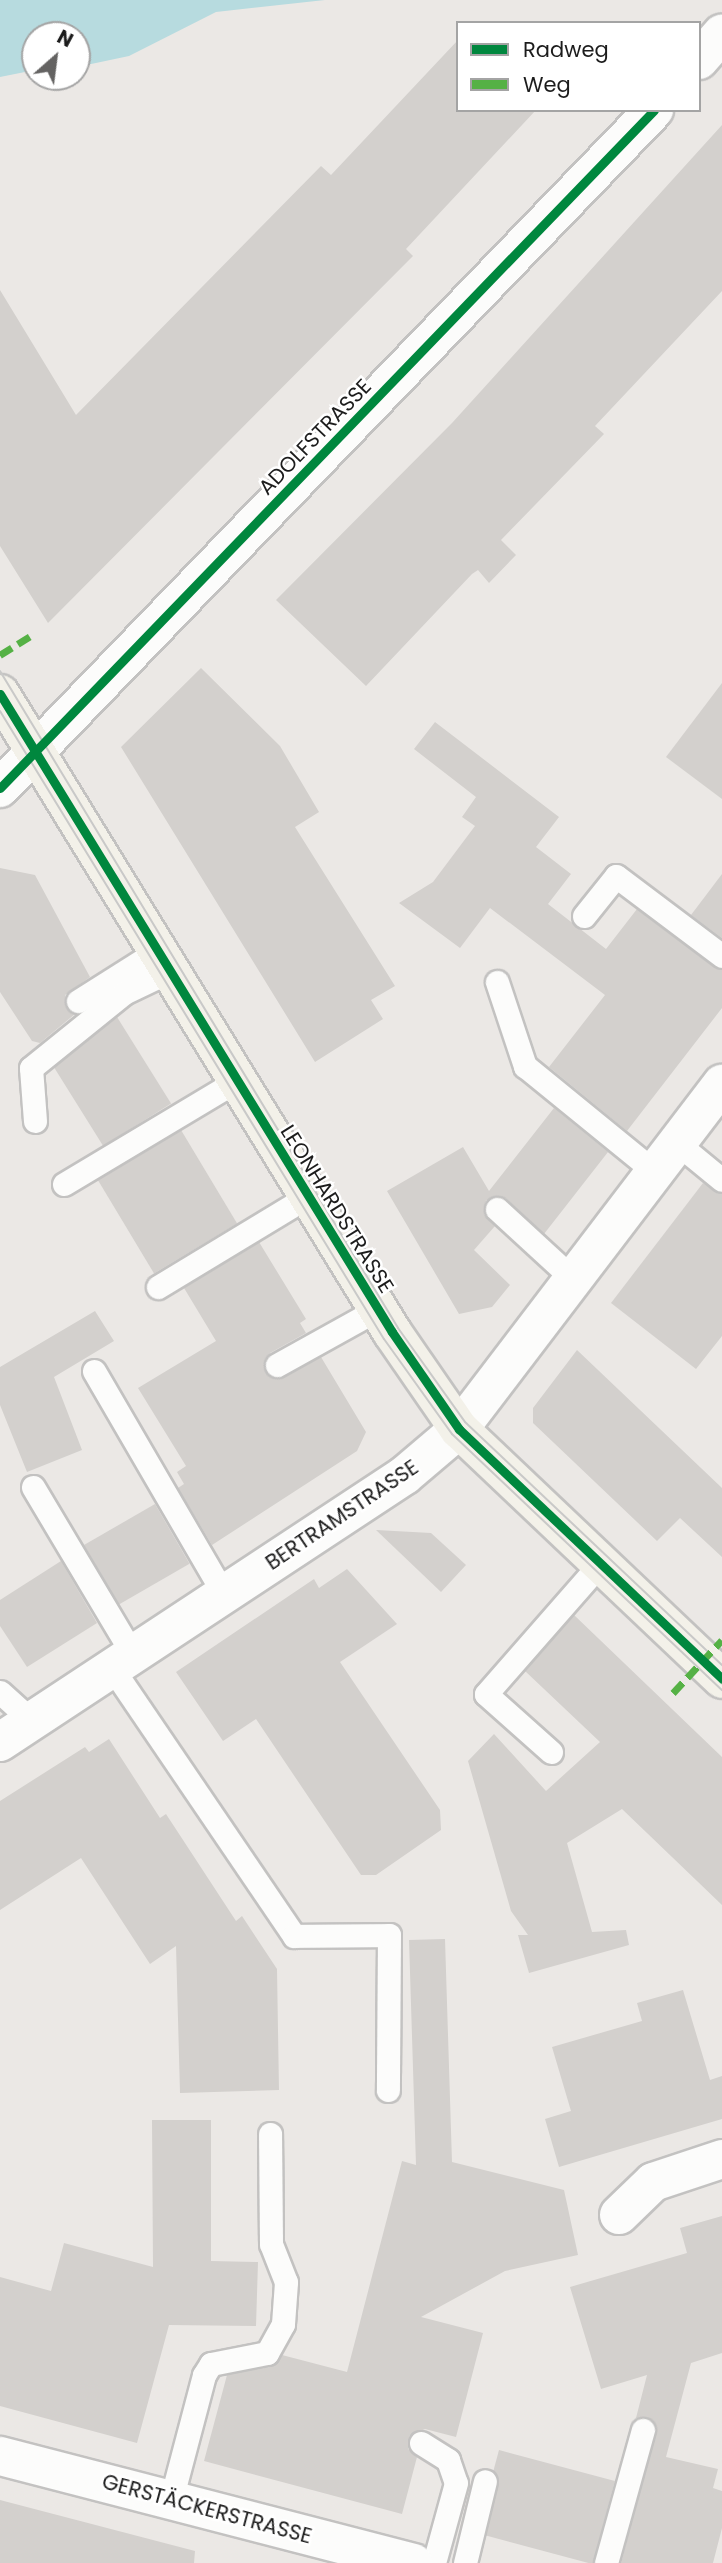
<!DOCTYPE html>
<html>
<head>
<meta charset="utf-8">
<style>
  body { margin:0 }
  #map { position:relative; width:722px; height:2563px; overflow:hidden; background:#ebe8e5; font-family:Poppins,sans-serif }
  div>[style] { position:absolute }
  [style*='--x'] { left:calc(var(--x)*1px); top:calc(var(--y)*1px); width:calc(var(--w)*1px); rotate:calc(var(--a)*1deg) }
  .water>* { inset:0; background:#b7dbdf }
  .building>* { inset:0; background:#d3d0cd; transform-origin:0 0 }
  .roads { filter:drop-shadow(2px 0 #c3c2c1) drop-shadow(-2px 0 #c3c2c1) drop-shadow(0 2px #c3c2c1) drop-shadow(0 -2px #c3c2c1) }
  .lane>* { height:23px; margin:-11.5px; padding:0 11.5px; transform-origin:11.5px; border-radius:11.5px; background:#fcfcfb }
  .street>* { height:38px; margin:-19px; padding:0 19px; transform-origin:19px; border-radius:19px; background:#fcfcfb }
  .secondary>* { height:38px; margin:-19px; padding:0 19px; transform-origin:19px; border-radius:19px; background:#f3f1e9 }
  .tram>* { height:2px; margin:-1px; padding:0 1px; transform-origin:1px; border-radius:1px; background:#c9c9c8 }
  .quiet>* { height:7px; margin-top:-3.5px; transform-origin:0; background:repeating-linear-gradient(90deg,#55b145 0 14px,transparent 0 21px) }
  .cycleway>* { height:9px; margin:-4.5px; padding:0 4.5px; transform-origin:4.5px; border-radius:4.5px; background:#00873e }
  span { translate:-50% -50%; white-space:nowrap; text-align:center; line-height:1.15; -webkit-text-stroke:5px #fff; paint-order:stroke }
  .street-label { font-size:21px; color:#1c1c1c }
  .legend { position:absolute; left:456px; top:21px; width:245px; height:91px; box-sizing:border-box; background:#fff; border:2px solid #a4a4a4; margin:0; padding:9px 12px; list-style:none; font-size:21px; color:#1c1c1c }
  .legend li { display:flex; align-items:center; gap:14px; height:35px }
  .legend b { width:35px; border:2px solid #a4a4a4 }
  .north { position:absolute; left:21px; top:21px; width:70px; height:70px; box-sizing:border-box; background:#fff; border:2px solid #a4a4a4; border-radius:50%; rotate:28deg; font-size:19px; font-weight:700; line-height:28px; text-align:center; color:#1c1c1c }
  .north::after { content:''; display:block; margin:auto; width:24px; height:32px; background:#646362; clip-path:polygon(50% 0,100% 100%,50% 72%,0 100%) }
</style>
</head>
<body>
<div id="map">
  <div class="water">
    <div style="clip-path:polygon(0 0,325px 0,216px 12px,129px 56px,77px 67px,77px 35px,35px 35px,35px 70px,0 77px)"></div>
  </div>
  <div class="building">
    <div style="clip-path:polygon(458px 40px,458px 110px,536px 110px,406px 249px,413px 256px,48px 623px,0 546px,0 290px,76px 415px,321px 166px,331px 175px)"></div>
    <div style="clip-path:polygon(722px 125px,722px 291px,595px 426px,604px 434px,501px 540px,516px 555px,489px 583px,478px 570px,472px 574px,366px 686px,276px 600px,452px 423px)"></div>
    <div style="clip-path:polygon(201px 668px,280px 746px,319px 812px,295px 827px,395px 986px,371px 1000px,383px 1019px,315px 1062px,121px 747px)"></div>
    <div style="clip-path:polygon(722px 683px,722px 799px,666px 757px)"></div>
    <div style="clip-path:polygon(435px 722px,559px 817px,536px 847px,571px 874px,548px 904px,606px 949px,637px 909px,722px 970px,722px 1008px,627px 1131px,549px 1067px,605px 995px,490px 908px,460px 948px,399px 903px,433px 882px,475px 826px,462px 817px,476px 797px,414px 749px)"></div>
    <div style="clip-path:polygon(0 868px,35px 875px,90px 977px,65px 995px,66px 1008px,75px 1014px,40px 1043px,32px 1041px,0 992px)"></div>
    <div style="clip-path:polygon(722px 874px,722px 938px,691px 915px)"></div>
    <div style="left:117px;top:1017px;width:102px;height:80px;rotate:58deg"></div>
    <div style="clip-path:polygon(554px 1108px,608px 1152px,544px 1234px,506px 1198px,486px 1200px,484px 1214px,495px 1226px,474px 1250px,510px 1285px,492px 1307px,459px 1314px,387px 1191px,463px 1147px,489px 1191px)"></div>
    <div style="left:181px;top:1130px;width:109px;height:97px;rotate:59deg"></div>
    <div style="clip-path:polygon(703px 1183px,722px 1194px,722px 1336px,696px 1369px,611px 1303px)"></div>
    <div style="clip-path:polygon(259px 1242px,306px 1319px,300px 1323px,306px 1333px,270px 1353px,265px 1372px,283px 1377px,321px 1357px,366px 1432px,357px 1451px,212px 1545px,178px 1488px,184px 1484px,177px 1472px,186px 1466px,138px 1388px,216px 1341px,184px 1288px)"></div>
    <div style="clip-path:polygon(95px 1311px,114px 1341px,54px 1377px,82px 1450px,27px 1472px,0 1405px,0 1367px)"></div>
    <div style="clip-path:polygon(577px 1350px,722px 1488px,722px 1557px,680px 1518px,657px 1541px,533px 1423px,533px 1408px)"></div>
    <div style="left:155px;top:1504px;width:69px;height:82px;rotate:60deg"></div>
    <div style="clip-path:polygon(376px 1530px,431px 1533px,466px 1565px,441px 1592px)"></div>
    <div style="clip-path:polygon(61px 1561px,97px 1623px,27px 1667px,0 1626px,0 1600px)"></div>
    <div style="clip-path:polygon(347px 1569px,397px 1624px,340px 1662px,440px 1810px,441px 1830px,376px 1875px,361px 1875px,256px 1719px,223px 1741px,176px 1672px,314px 1579px,319px 1588px)"></div>
    <div style="clip-path:polygon(574px 1615px,722px 1757px,722px 1905px,622px 1809px,567px 1843px,592px 1932px,626px 1930px,629px 1945px,529px 1973px,518px 1935px,528px 1935px,511px 1911px,468px 1761px,494px 1734px,546px 1791px,600px 1742px,525px 1671px)"></div>
    <div style="clip-path:polygon(109px 1739px,160px 1818px,166px 1814px,236px 1921px,242px 1916px,277px 1969px,279px 2090px,180px 2093px,176px 1946px,150px 1964px,81px 1858px,0 1910px,0 1801px,85px 1747px,89px 1752px)"></div>
    <div style="clip-path:polygon(445px 1939px,452px 2162px,564px 2190px,578px 2255px,505px 2271px,421px 2317px,483px 2333px,456px 2437px,425px 2429px,409px 2436px,408px 2449px,417px 2457px,402px 2514px,204px 2461px,227px 2375px,270px 2367px,282px 2355px,347px 2372px,402px 2161px,416px 2165px,409px 1940px)"></div>
    <div style="clip-path:polygon(683px 1990px,710px 2080px,722px 2076px,722px 2119px,559px 2167px,545px 2119px,571px 2111px,552px 2047px,642px 2021px,637px 2003px)"></div>
    <div style="clip-path:polygon(152px 2120px,211px 2120px,211px 2261px,258px 2262px,256px 2326px,169px 2325px,137px 2443px,0 2406px,0 2277px,51px 2291px,64px 2243px,153px 2267px)"></div>
    <div style="clip-path:polygon(722px 2216px,722px 2353px,691px 2363px,666px 2457px,718px 2469px,713px 2488px,722px 2491px,722px 2528px,713px 2563px,621px 2563px,657px 2427px,647px 2417px,636px 2418px,647px 2375px,601px 2389px,570px 2287px,687px 2253px,680px 2228px)"></div>
    <div style="left:499px;top:2450px;width:120px;height:86px;rotate:15deg"></div>
    <div style="clip-path:polygon(0 2500px,195px 2551px,194px 2563px,0 2563px)"></div>
  </div>
  <div class="roads">
    <div class="lane">
      <div style="--x:584;--y:916;--w:51;--a:-51.3"></div>
      <div style="--x:616;--y:876;--w:133;--a:37"></div>
      <div style="--x:497;--y:982;--w:89;--a:71.6"></div>
      <div style="--x:525;--y:1066;--w:168;--a:39.2"></div>
      <div style="--x:78;--y:1001;--w:93;--a:-32.3"></div>
      <div style="--x:35;--y:1121;--w:53;--a:-94.3"></div>
      <div style="--x:31;--y:1068;--w:119;--a:-38.9"></div>
      <div style="--x:124;--y:993;--w:51;--a:-25.6"></div>
      <div style="--x:677;--y:1143;--w:58;--a:39.4"></div>
      <div style="--x:64;--y:1184;--w:203;--a:-30.9"></div>
      <div style="--x:497;--y:1209;--w:103;--a:42.6"></div>
      <div style="--x:158;--y:1287;--w:175;--a:-31.2"></div>
      <div style="--x:277;--y:1365;--w:115;--a:-29"></div>
      <div style="--x:94;--y:1371;--w:258;--a:59.8"></div>
      <div style="--x:33;--y:1487;--w:196;--a:59.2"></div>
      <div style="--x:112;--y:1668;--w:324;--a:55.8"></div>
      <div style="--x:294;--y:1936;--w:95;--a:-0.6"></div>
      <div style="--x:389;--y:1935;--w:155;--a:90.4"></div>
      <div style="--x:0;--y:1692;--w:43;--a:42.2"></div>
      <div style="--x:551;--y:1752;--w:87;--a:-138.3"></div>
      <div style="--x:486;--y:1694;--w:173;--a:-48.8"></div>
      <div style="--x:421;--y:2443;--w:32;--a:32"></div>
      <div style="--x:448;--y:2460;--w:24;--a:71"></div>
      <div style="--x:456;--y:2483;--w:83;--a:105.4"></div>
      <div style="--x:171;--y:2500;--w:129;--a:-75.2"></div>
      <div style="--x:204;--y:2375;--w:13;--a:-58"></div>
      <div style="--x:211;--y:2364;--w:57;--a:-11.1"></div>
      <div style="--x:267;--y:2353;--w:33;--a:-61"></div>
      <div style="--x:283;--y:2324;--w:42;--a:-85.9"></div>
      <div style="--x:286;--y:2282;--w:41;--a:-111.5"></div>
      <div style="--x:271;--y:2244;--w:110;--a:-90.5"></div>
      <div style="--x:465;--y:2563;--w:84;--a:-76.3"></div>
      <div style="--x:606;--y:2563;--w:138;--a:-74.5"></div>
    </div>
    <div class="street">
      <div style="--x:699;--y:60;--w:35;--a:-49"></div>
      <div style="--x:0;--y:788;--w:942;--a:-46.03"></div>
      <div style="--x:0;--y:1742;--w:485;--a:-33.4"></div>
      <div style="--x:405;--y:1475;--w:71;--a:-40.4"></div>
      <div style="--x:459;--y:1429;--w:434;--a:-52.7"></div>
      <div style="--x:619;--y:2215;--w:47;--a:-44.1"></div>
      <div style="--x:653;--y:2182;--w:73;--a:-18.4"></div>
      <div style="--x:0;--y:2456;--w:427;--a:14.5"></div>
    </div>
    <div class="secondary">
      <div style="--x:0;--y:694;--w:749;--a:58.43"></div>
      <div style="--x:392;--y:1332;--w:118;--a:55.4"></div>
      <div style="--x:459;--y:1429;--w:363;--a:43.5"></div>
    </div>
  </div>
  <div class="tram">
    <div style="--x:0;--y:671;--w:768;--a:58.79"></div>
    <div style="--x:398;--y:1328;--w:115;--a:54.5"></div>
    <div style="--x:465;--y:1422;--w:354;--a:43.4"></div>
    <div style="--x:0;--y:711;--w:736;--a:58.56"></div>
    <div style="--x:384;--y:1339;--w:117;--a:54.4"></div>
    <div style="--x:452;--y:1434;--w:372;--a:43.5"></div>
  </div>
  <div class="quiet">
    <div style="--x:0;--y:655;--w:36;--a:-32"></div>
    <div style="--x:673;--y:1693;--w:72;--a:-47.2"></div>
  </div>
  <div class="cycleway">
    <div style="--x:0;--y:694;--w:749;--a:58.43"></div>
    <div style="--x:392;--y:1332;--w:118;--a:55.4"></div>
    <div style="--x:459;--y:1429;--w:363;--a:43.5"></div>
    <div style="--x:0;--y:788;--w:942;--a:-46.03"></div>
  </div>
  <div class="street-label">
    <span style="left:315px;top:437px;rotate:-46deg">ADOLFSTRASSE</span>
    <span style="left:337px;top:1209px;rotate:58deg">LEONHARDSTRASSE</span>
    <span style="left:342px;top:1515px;rotate:-34deg">BERTRAMSTRASSE</span>
    <span style="left:207px;top:2509px;rotate:15deg">GERSTÄCKERSTRASSE</span>
  </div>
  <ul class="legend">
  <li><b style="height:9px;background:#00873e"></b>Radweg</li>
  <li><b style="height:9px;background:#55b145"></b>Weg</li>
  </ul>
  <div class="north">N</div>
</div>
</body>
</html>
